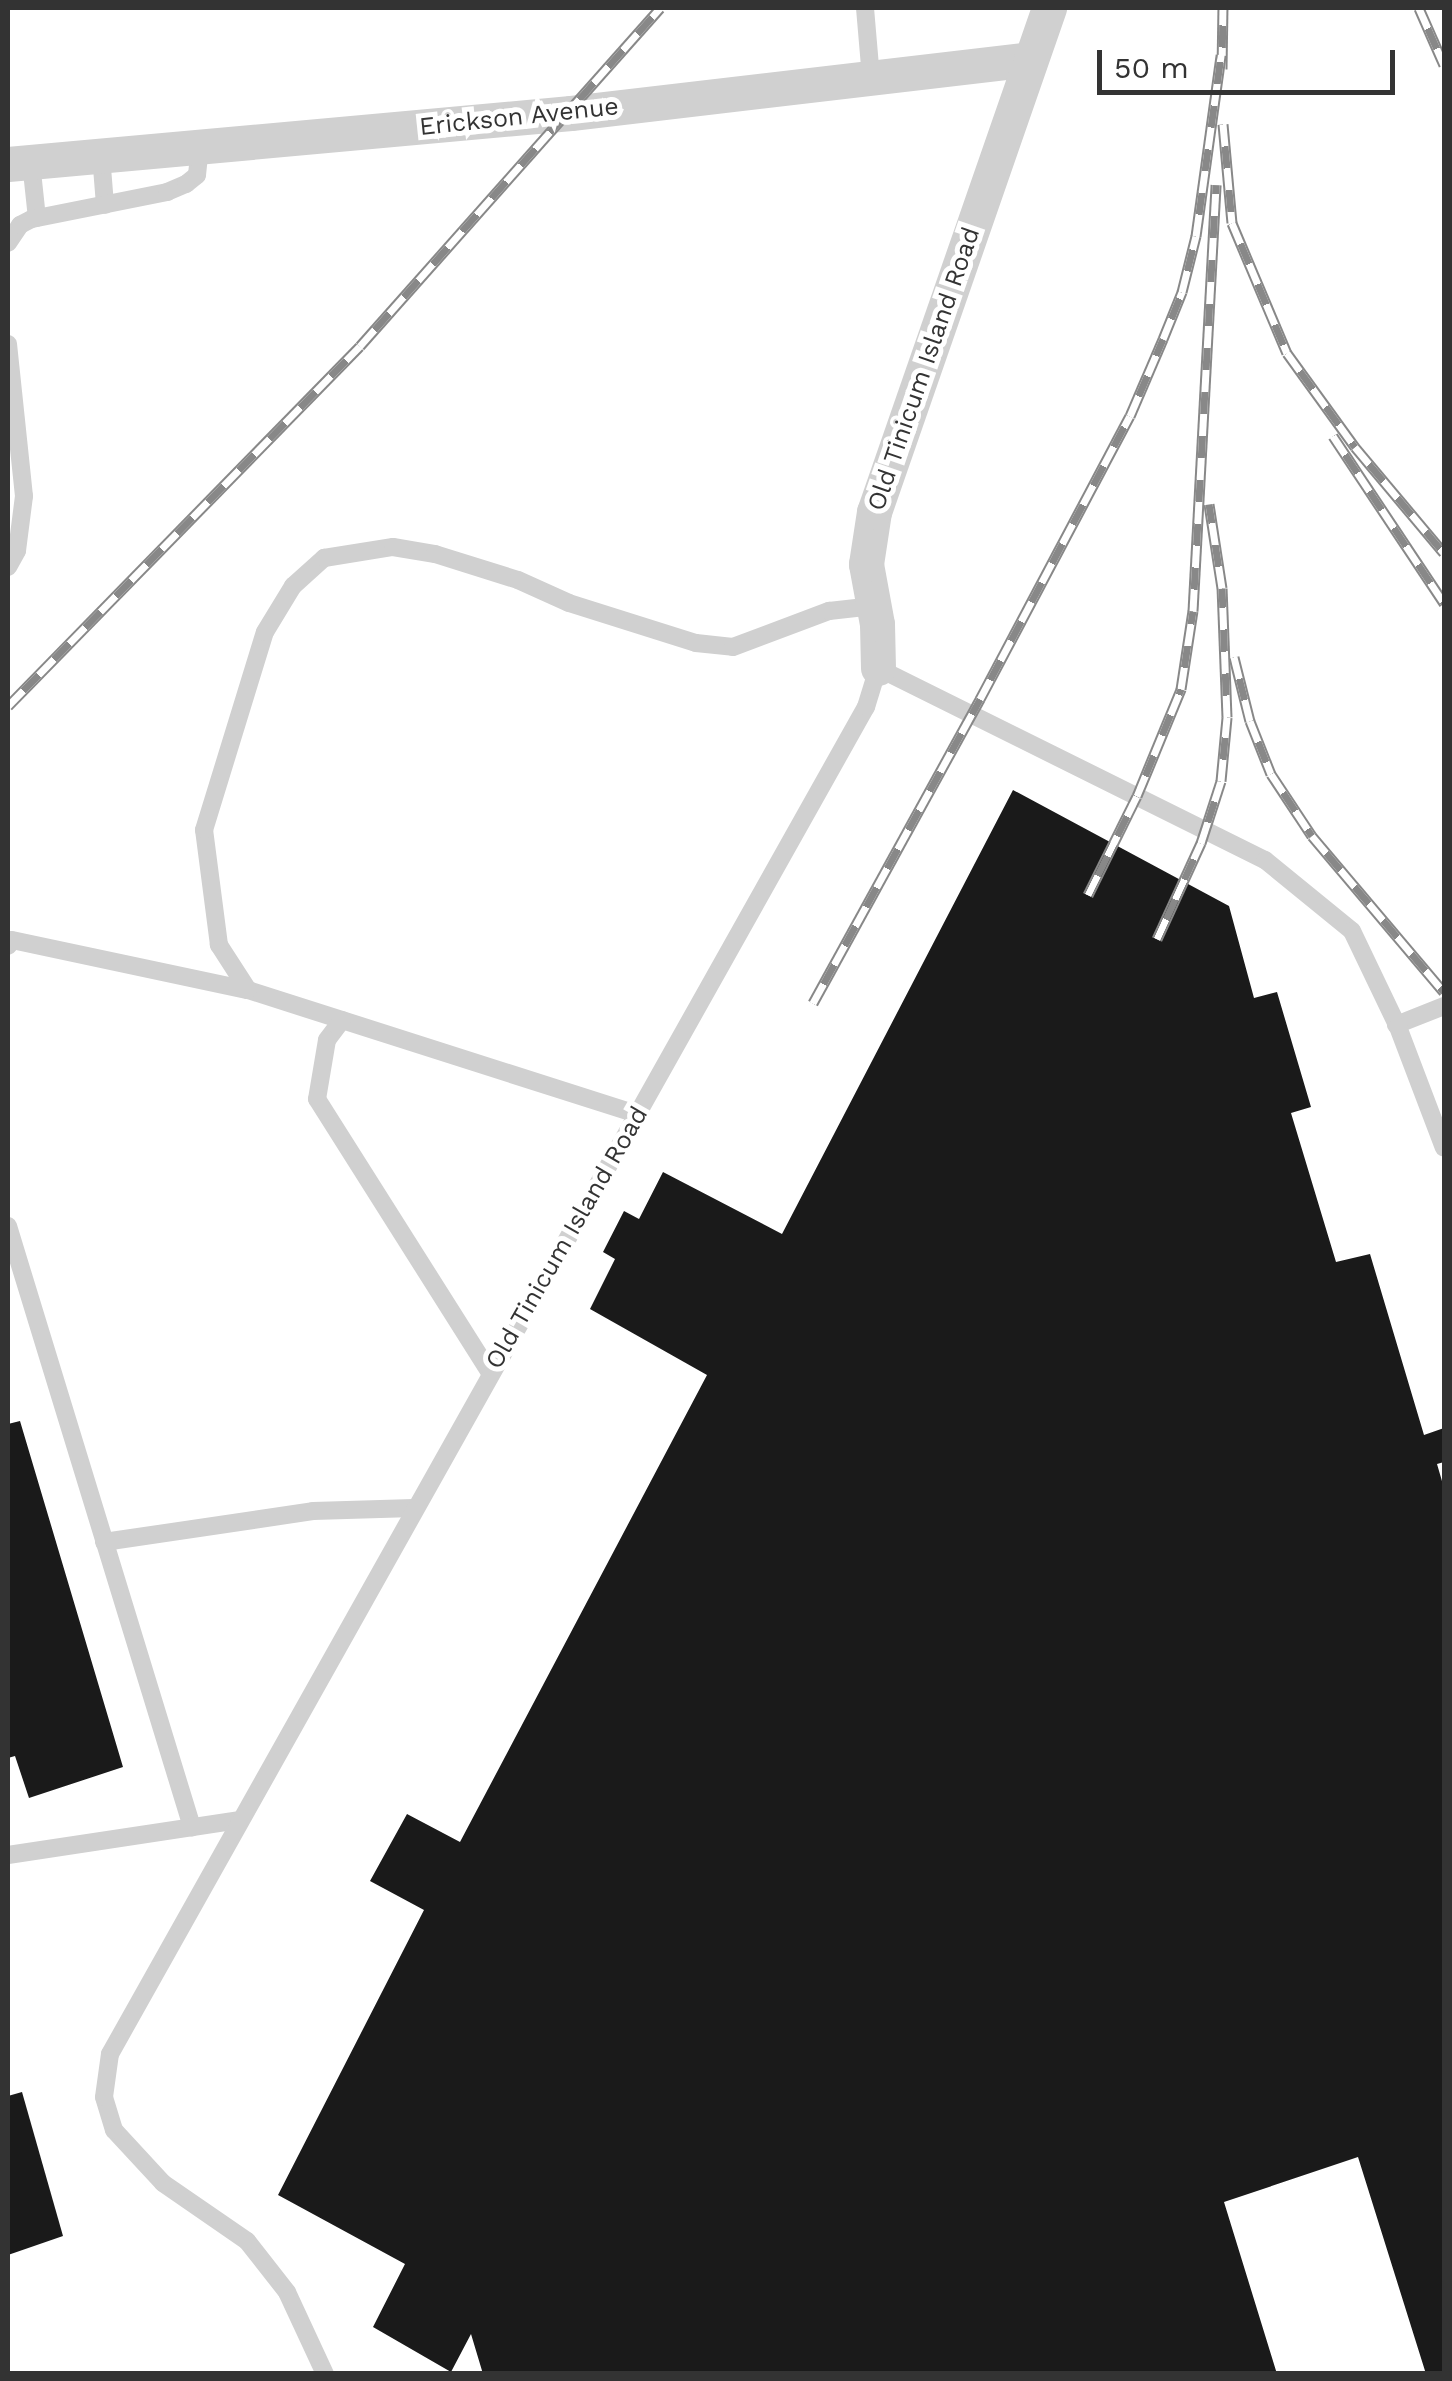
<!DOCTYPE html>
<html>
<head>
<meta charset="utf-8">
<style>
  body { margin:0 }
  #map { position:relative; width:1452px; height:2381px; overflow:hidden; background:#fff; font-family:"Work Sans",sans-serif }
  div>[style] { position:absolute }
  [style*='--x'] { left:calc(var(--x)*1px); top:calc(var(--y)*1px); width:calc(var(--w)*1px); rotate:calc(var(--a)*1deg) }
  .building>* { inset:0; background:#1a1a1a }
  .service>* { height:18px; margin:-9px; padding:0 9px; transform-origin:9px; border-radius:9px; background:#d0d0d0 }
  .minor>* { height:35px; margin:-17.5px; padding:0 17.5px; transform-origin:17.5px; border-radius:17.5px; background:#d0d0d0 }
  .rail>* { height:11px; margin-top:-5.5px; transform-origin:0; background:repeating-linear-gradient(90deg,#fff 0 22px,#888 0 44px); box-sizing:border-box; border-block:2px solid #888 }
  span { translate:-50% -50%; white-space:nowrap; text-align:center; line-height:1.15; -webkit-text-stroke:10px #fff; paint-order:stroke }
  .street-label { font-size:25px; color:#333 }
  .frame { position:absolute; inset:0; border:10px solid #333; pointer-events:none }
  .scale { position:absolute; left:1097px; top:50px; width:298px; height:45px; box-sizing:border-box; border:5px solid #333; border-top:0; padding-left:12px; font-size:30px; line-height:35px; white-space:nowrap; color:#333; -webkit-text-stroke:8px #fff; paint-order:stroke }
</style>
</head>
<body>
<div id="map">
  <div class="building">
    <div style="clip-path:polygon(1013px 790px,1229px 906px,1254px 998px,1277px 992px,1311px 1107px,1291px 1113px,1336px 1262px,1370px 1254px,1424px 1435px,1444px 1428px,1444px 1462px,1437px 1464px,1444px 1488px,1444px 2374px,1426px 2374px,1358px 2157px,1224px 2202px,1277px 2374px,483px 2374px,471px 2334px,451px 2372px,373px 2327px,405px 2264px,278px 2195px,424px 1910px,370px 1881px,407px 1814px,460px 1842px,707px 1375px,590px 1309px,615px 1259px,603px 1252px,624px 1211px,639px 1219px,663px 1172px,782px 1234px)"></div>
    <div style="clip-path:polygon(20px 1421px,123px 1767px,29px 1798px,15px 1756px,8px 1758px,8px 1424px)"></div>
    <div style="clip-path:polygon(22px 2092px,63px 2236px,8px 2255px,8px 2096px)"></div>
  </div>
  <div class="service">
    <div style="--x:865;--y:8;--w:70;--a:85.1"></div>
    <div style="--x:101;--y:155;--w:50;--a:85.4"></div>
    <div style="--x:31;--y:162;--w:56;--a:83.9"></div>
    <div style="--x:8;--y:243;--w:22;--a:-56"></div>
    <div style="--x:20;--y:225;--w:13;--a:-27"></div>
    <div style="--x:32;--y:219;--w:138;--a:-11.3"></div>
    <div style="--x:167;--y:192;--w:21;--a:-23"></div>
    <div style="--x:186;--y:184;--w:14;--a:-39"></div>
    <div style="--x:197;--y:175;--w:28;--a:-84"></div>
    <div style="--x:8;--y:344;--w:153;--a:84"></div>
    <div style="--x:24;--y:496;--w:55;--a:97.3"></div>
    <div style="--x:17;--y:551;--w:18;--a:119"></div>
    <div style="--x:8;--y:946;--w:7;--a:-56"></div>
    <div style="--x:12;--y:940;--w:241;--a:12"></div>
    <div style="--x:248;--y:990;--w:408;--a:17.7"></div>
    <div style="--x:248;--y:990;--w:54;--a:-122.8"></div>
    <div style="--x:219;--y:945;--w:116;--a:-97.4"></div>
    <div style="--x:204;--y:830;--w:207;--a:-72.9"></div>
    <div style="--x:265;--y:632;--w:54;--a:-58.7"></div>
    <div style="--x:293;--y:586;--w:42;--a:-42.1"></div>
    <div style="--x:324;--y:558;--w:70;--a:-9.1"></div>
    <div style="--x:393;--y:547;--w:43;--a:9.5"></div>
    <div style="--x:435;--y:554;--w:87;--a:17.4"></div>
    <div style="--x:518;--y:580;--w:56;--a:24.3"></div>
    <div style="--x:569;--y:603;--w:133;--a:17.5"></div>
    <div style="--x:696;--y:643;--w:37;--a:6"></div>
    <div style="--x:733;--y:647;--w:103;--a:-20.6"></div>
    <div style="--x:829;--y:611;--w:45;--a:-6.3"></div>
    <div style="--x:342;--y:1020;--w:25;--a:127"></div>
    <div style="--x:327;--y:1040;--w:60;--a:99.6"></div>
    <div style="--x:317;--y:1099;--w:324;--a:57.7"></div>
    <div style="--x:1396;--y:1025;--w:52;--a:-21.6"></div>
    <div style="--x:8;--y:1226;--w:629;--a:72.98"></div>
    <div style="--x:104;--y:1542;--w:211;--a:-8.4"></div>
    <div style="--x:313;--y:1511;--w:101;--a:-1.7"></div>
    <div style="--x:8;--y:1855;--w:235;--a:-8.6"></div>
    <div style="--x:325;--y:2374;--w:90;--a:-114.9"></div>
    <div style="--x:287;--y:2292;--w:65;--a:-128.1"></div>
    <div style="--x:247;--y:2241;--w:102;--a:-145.4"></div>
    <div style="--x:163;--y:2183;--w:72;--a:-132.8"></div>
    <div style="--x:114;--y:2130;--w:34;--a:-107"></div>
    <div style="--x:104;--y:2097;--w:43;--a:-82.1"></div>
    <div style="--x:110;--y:2054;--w:1545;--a:-60.7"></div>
    <div style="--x:866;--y:707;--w:41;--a:-72.9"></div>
    <div style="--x:878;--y:668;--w:432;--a:26.4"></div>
    <div style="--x:1265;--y:860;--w:112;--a:39.2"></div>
    <div style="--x:1352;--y:931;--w:106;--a:64.4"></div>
    <div style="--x:1398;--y:1027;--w:129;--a:69.2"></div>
  </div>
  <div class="minor">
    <div style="--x:8;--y:164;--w:565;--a:-5.18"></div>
    <div style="--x:571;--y:113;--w:462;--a:-6.7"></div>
    <div style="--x:878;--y:668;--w:44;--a:-91.3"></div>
    <div style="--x:877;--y:624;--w:61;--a:-100.4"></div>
    <div style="--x:866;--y:564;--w:53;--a:-81.3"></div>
    <div style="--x:874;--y:512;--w:534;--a:-70.85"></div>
  </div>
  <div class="rail">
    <div style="--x:1419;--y:8;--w:62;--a:66.3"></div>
    <div style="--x:1222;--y:69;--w:61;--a:-89.1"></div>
    <div style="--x:1223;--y:124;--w:99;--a:84.8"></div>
    <div style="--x:1232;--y:223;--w:141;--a:67.1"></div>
    <div style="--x:1287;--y:353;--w:116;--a:54.1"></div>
    <div style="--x:1355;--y:447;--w:138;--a:50"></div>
    <div style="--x:1333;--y:436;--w:201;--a:56.4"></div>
    <div style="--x:1234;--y:657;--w:66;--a:76"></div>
    <div style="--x:1250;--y:721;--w:57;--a:68.4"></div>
    <div style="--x:1271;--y:774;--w:74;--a:56.5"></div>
    <div style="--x:1312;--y:836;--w:204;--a:49.8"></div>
    <div style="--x:8;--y:706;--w:503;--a:-45.64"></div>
    <div style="--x:360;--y:346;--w:452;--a:-48.4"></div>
    <div style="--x:1088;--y:895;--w:110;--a:-63.7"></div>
    <div style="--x:1137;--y:796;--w:116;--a:-67.6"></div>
    <div style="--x:1181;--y:689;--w:79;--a:-81.3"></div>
    <div style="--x:1193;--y:611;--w:427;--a:-86.9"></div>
    <div style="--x:1157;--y:939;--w:106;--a:-65.4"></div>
    <div style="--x:1201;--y:843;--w:65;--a:-72.1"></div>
    <div style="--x:1221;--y:781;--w:64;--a:-84.6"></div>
    <div style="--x:1227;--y:717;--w:129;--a:-92.2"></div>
    <div style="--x:1222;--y:588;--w:85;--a:-98.8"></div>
    <div style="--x:813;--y:1003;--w:347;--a:-61.2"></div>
    <div style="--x:980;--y:699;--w:320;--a:-62.1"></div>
    <div style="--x:1130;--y:416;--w:84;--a:-66.8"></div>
    <div style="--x:1163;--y:339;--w:51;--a:-68"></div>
    <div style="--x:1182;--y:292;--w:58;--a:-76"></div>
    <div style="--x:1196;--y:236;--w:183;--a:-82.1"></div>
  </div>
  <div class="street-label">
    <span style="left:519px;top:117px;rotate:-6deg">Erickson Avenue</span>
    <span style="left:924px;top:369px;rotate:-71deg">Old Tinicum Island Road</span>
    <span style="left:567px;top:1238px;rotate:-60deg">Old Tinicum Island Road</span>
  </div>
  <div class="frame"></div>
  <div class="scale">50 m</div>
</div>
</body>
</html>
